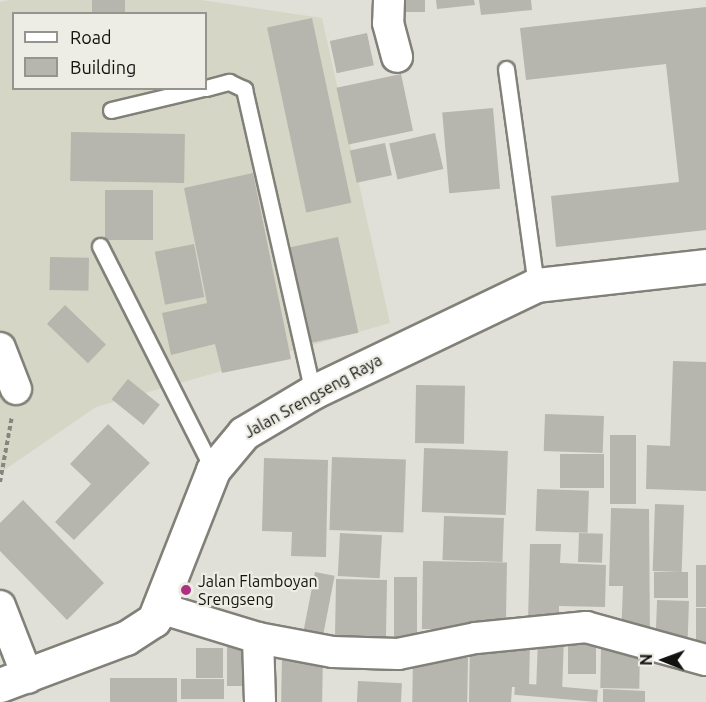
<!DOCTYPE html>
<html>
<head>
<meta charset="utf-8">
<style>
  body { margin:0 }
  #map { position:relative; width:706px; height:702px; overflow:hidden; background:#e0e0d8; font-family:Ubuntu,sans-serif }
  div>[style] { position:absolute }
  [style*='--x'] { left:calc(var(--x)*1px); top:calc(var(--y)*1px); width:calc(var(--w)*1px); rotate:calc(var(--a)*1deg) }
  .built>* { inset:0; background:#d6d6c6 }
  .building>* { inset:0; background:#b6b6af; transform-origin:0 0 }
  .path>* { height:4px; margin-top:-2px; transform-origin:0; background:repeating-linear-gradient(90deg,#868680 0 4.5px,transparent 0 7.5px) }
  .roads { filter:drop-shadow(2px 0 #818179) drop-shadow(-2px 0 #818179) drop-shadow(0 2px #818179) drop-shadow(0 -2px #818179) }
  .lane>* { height:15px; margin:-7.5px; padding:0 7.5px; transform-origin:7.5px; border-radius:7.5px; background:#fff }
  .street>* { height:30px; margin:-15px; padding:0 15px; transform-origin:15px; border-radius:15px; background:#fff }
  .secondary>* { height:33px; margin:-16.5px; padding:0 16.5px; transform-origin:16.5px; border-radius:16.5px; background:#fff }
  .dots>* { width:16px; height:16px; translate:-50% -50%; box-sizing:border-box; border:3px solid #edede5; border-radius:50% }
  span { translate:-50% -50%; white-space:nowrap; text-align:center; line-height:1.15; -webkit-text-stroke:4.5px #edede5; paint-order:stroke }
  .street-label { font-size:16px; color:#12120f }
  .poi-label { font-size:16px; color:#12120f }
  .left { translate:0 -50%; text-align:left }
  .legend { position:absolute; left:12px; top:12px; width:195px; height:78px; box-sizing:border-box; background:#edede5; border:2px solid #95958f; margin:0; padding:8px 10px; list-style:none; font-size:18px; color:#12120f }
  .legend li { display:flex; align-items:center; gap:12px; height:30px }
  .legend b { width:30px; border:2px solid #95958f }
  .north { position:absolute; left:634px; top:630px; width:60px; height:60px; -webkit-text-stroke:4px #edede5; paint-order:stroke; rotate:271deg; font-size:16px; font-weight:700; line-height:24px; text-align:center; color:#12120f }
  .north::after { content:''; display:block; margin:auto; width:21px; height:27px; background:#12120f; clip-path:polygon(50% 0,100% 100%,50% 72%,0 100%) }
</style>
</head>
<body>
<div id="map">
  <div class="built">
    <div style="clip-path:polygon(evenodd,9px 0,201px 0,322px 18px,390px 323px,96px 407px,0 473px,0 2px,9px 0,14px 14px,206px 14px,206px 88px,14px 88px,14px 14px)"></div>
  </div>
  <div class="building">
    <div style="left:92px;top:0;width:33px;height:14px"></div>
    <div style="left:394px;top:0;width:31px;height:12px"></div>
    <div style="clip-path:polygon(436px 0,474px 0,475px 5px,437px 9px)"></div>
    <div style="clip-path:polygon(479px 0,531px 0,532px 10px,481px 15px)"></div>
    <div style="clip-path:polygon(706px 7px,706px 230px,556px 247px,551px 196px,679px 182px,666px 64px,526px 80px,520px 28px)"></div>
    <div style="left:312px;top:18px;width:189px;height:46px;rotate:78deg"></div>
    <div style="left:367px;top:33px;width:33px;height:38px;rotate:78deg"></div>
    <div style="left:401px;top:74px;width:58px;height:66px;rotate:78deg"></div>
    <div style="left:493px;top:108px;width:81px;height:51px;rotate:85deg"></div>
    <div style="left:71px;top:132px;width:114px;height:49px;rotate:1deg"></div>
    <div style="left:435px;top:133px;width:37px;height:47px;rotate:77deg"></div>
    <div style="left:385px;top:143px;width:33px;height:36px;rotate:78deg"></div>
    <div style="clip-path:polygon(253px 173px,291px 359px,222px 373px,215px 344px,171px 355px,162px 313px,207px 303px,184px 188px)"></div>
    <div style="left:105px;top:190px;width:48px;height:50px"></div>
    <div style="left:338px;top:237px;width:98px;height:50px;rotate:78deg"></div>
    <div style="left:194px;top:244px;width:54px;height:40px;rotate:79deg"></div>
    <div style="left:50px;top:257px;width:39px;height:33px;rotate:1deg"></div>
    <div style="left:65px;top:305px;width:57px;height:26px;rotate:44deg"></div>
    <div style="clip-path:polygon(673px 361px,706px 362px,706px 491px,646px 489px,647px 445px,670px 446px)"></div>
    <div style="left:128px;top:379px;width:41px;height:26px;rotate:39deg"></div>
    <div style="left:416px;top:385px;width:49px;height:58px;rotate:1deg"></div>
    <div style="left:545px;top:414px;width:59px;height:37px;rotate:2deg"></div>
    <div style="clip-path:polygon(108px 424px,150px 463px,74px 540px,55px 522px,91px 484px,70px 464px)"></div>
    <div style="left:610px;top:435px;width:26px;height:69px"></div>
    <div style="left:424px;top:448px;width:84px;height:64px;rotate:2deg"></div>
    <div style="left:560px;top:454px;width:44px;height:34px"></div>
    <div style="left:332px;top:457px;width:74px;height:73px;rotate:2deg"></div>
    <div style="clip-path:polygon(264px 458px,328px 460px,326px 557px,291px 556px,292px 532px,262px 531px)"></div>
    <div style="left:537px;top:489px;width:52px;height:42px;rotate:2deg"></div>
    <div style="clip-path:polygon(23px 500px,104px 583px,67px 620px,0 551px,0 523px)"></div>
    <div style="left:655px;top:504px;width:29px;height:67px;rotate:2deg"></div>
    <div style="clip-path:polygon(611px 508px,649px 509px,650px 640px,621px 639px,623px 586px,609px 586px)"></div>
    <div style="left:444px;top:516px;width:60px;height:44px;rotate:2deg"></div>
    <div style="left:340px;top:533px;width:42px;height:43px;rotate:3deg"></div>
    <div style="left:579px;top:533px;width:24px;height:29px;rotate:2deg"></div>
    <div style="clip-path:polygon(530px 544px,561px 544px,560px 563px,606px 565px,605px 607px,559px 606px,559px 622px,528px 621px)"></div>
    <div style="left:423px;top:561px;width:84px;height:68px;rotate:1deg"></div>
    <div style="left:696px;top:565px;width:10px;height:42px"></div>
    <div style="left:315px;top:572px;width:20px;height:62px;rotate:11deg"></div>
    <div style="left:654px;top:572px;width:34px;height:26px"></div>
    <div style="left:394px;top:577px;width:23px;height:60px"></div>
    <div style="left:336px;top:579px;width:51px;height:63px;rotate:1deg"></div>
    <div style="left:657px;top:600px;width:32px;height:45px;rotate:2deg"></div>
    <div style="left:696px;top:608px;width:10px;height:46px"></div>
    <div style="left:568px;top:633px;width:28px;height:41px"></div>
    <div style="left:538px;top:636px;width:26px;height:51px;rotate:2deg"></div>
    <div style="left:227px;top:640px;width:24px;height:46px"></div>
    <div style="clip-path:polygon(470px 641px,530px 643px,529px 687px,512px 687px,511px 702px,469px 702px)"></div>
    <div style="left:601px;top:647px;width:39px;height:41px;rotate:1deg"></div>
    <div style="left:196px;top:648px;width:27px;height:30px"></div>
    <div style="left:282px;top:652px;width:41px;height:50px;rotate:1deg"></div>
    <div style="left:413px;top:657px;width:55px;height:45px;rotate:1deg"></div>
    <div style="left:110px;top:678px;width:67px;height:24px"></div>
    <div style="left:224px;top:679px;width:20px;height:43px;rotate:90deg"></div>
    <div style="left:358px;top:681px;width:44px;height:21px;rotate:3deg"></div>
    <div style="clip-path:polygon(603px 689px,645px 691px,645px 702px,603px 702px)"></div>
    <div style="left:598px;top:690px;width:12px;height:83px;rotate:95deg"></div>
  </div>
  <div class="path">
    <div style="--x:0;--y:482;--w:67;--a:-79.7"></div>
  </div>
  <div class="roads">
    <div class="lane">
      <div style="--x:506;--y:69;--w:218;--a:82.1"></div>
      <div style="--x:206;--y:88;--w:24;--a:-15"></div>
      <div style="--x:229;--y:82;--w:17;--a:25"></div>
      <div style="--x:244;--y:89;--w:311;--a:77.2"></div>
      <div style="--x:111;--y:110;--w:95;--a:-13.4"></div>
      <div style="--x:100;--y:246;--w:251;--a:63.2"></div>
    </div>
    <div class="street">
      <div style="--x:389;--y:0;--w:23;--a:92"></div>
      <div style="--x:388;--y:23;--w:35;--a:75"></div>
      <div style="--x:0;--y:348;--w:44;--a:68.7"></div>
      <div style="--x:0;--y:606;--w:77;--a:68.7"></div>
      <div style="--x:163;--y:609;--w:99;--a:17"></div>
      <div style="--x:258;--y:638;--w:76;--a:10.6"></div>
      <div style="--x:333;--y:652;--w:65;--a:1.8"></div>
      <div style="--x:398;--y:654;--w:80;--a:-11.6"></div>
      <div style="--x:476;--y:638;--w:111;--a:-5.7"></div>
      <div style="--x:586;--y:627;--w:124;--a:15.4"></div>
      <div style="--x:258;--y:638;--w:64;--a:88.2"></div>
    </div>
    <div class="secondary">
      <div style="--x:0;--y:685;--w:134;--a:-20.5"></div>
      <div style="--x:126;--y:638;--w:33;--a:-33"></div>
      <div style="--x:154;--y:620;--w:161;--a:-68.5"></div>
      <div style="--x:213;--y:470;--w:48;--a:-50"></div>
      <div style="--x:244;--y:433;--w:80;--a:-30.7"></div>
      <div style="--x:313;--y:392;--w:247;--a:-25.6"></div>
      <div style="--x:536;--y:285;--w:171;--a:-6.4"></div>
    </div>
  </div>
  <div class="dots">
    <div style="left:186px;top:590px;background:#ae3081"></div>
  </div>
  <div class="street-label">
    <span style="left:313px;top:396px;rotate:-29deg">Jalan Srengseng Raya</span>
  </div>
  <div class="poi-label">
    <span class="left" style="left:198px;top:590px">Jalan Flamboyan<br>Srengseng</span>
  </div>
  <ul class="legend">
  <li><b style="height:8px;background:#fff"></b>Road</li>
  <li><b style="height:16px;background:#b6b6af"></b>Building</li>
  </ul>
  <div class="north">N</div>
</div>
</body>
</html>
